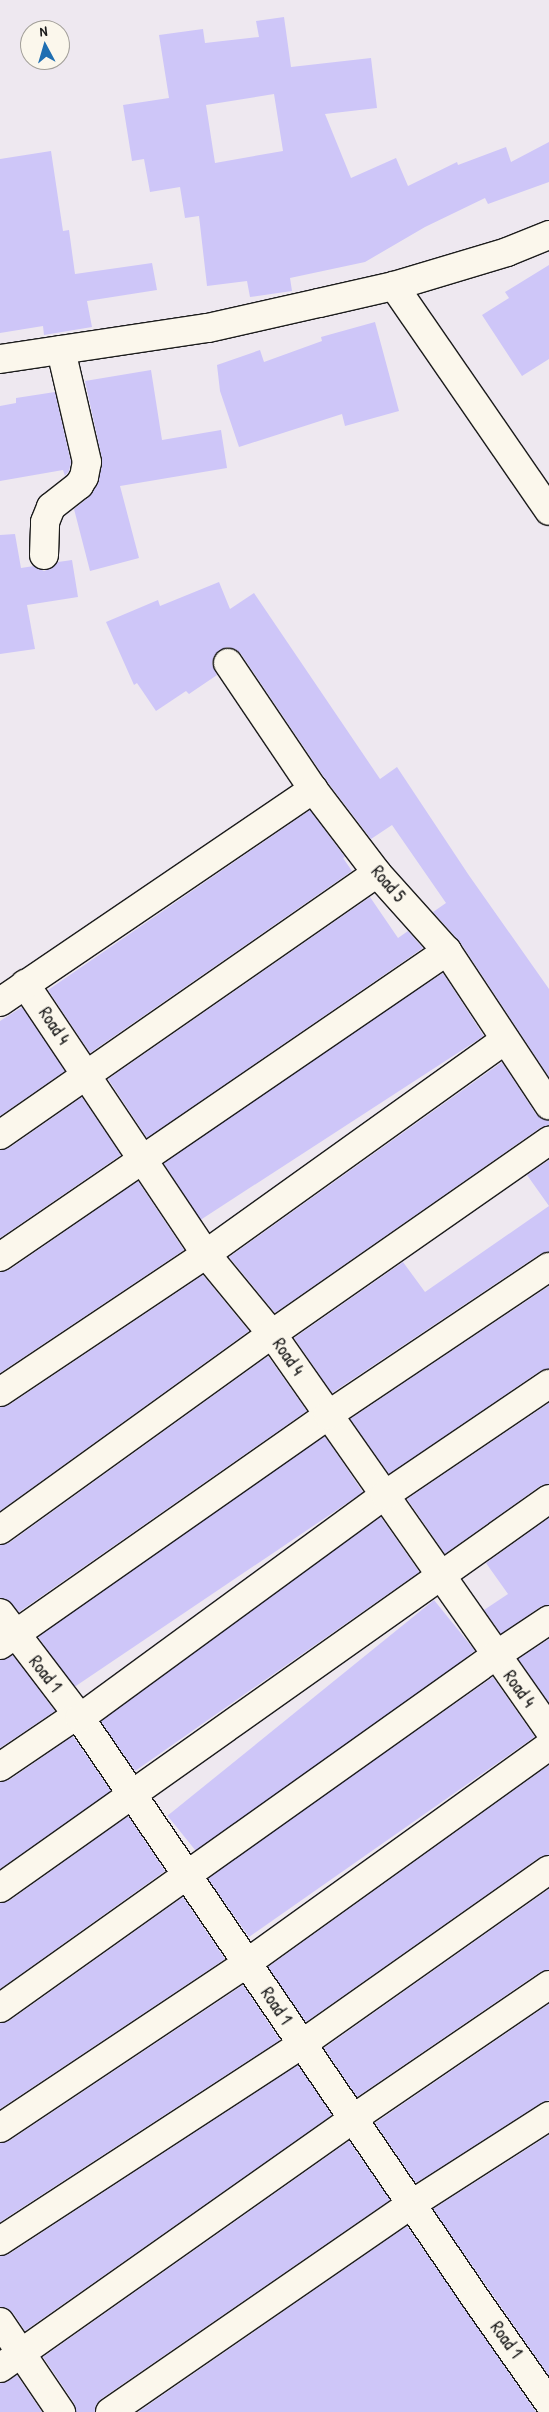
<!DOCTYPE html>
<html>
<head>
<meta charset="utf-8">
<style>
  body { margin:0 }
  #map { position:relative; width:549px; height:2412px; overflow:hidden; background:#eee8f0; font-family:"Patrick Hand",sans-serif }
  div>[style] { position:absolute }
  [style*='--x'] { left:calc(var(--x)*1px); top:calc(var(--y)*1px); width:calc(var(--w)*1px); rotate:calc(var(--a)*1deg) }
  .building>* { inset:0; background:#cec6f8; transform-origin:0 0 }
  .roads { filter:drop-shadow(1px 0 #1c1c1c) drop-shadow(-1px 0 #1c1c1c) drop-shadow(0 1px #1c1c1c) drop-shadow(0 -1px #1c1c1c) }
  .minor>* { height:28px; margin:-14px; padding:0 14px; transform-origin:14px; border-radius:14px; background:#fbf7ec }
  span { translate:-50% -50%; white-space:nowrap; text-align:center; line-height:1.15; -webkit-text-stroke:4px #fbf7ec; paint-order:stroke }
  .street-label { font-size:18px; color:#1c1c1c }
  .north { position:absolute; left:20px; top:20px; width:50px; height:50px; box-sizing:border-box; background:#fbf7ec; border:1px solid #a29f99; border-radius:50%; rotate:354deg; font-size:14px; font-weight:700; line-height:20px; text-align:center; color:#1c1c1c }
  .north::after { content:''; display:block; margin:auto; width:18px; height:22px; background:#1f6fb2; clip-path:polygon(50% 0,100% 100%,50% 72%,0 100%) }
</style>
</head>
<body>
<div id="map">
  <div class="building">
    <div style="clip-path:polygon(evenodd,284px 17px,291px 67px,371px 58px,377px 108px,325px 114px,351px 178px,396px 158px,408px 186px,457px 162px,458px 165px,506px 147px,511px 162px,549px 142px,549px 182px,488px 204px,485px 198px,425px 227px,365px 262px,290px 278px,292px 291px,250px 297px,247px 281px,207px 286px,199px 216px,185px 218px,180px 187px,150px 192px,144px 159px,132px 161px,123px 105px,169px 98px,159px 35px,203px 29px,205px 43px,259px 37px,256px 21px,284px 17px,274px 94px,283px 151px,215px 163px,206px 105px,274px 94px)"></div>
    <div style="clip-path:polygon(51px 151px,63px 231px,69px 230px,75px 274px,152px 263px,157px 290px,87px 301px,92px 327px,44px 335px,43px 326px,0 333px,0 159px)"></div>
    <div style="clip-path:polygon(549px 265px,549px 359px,522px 376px,482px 315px,509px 298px,505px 292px)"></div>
    <div style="clip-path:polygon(375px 322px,399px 411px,345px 426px,342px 414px,239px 447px,220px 391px,217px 365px,260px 350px,264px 362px,322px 341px,321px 337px)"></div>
    <div style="clip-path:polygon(151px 370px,162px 440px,221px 430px,227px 468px,120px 486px,139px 558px,90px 571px,74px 509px,89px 497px,97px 485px,102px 459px,85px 381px)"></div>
    <div style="clip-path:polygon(55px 392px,71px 462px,69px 471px,65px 476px,63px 470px,0 481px,0 406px,16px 403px,16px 398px)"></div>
    <div style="clip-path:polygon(15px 534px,21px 568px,34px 566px,44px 571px,52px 568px,58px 562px,72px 560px,78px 597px,27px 605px,35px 649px,0 654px,0 535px)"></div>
    <div style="clip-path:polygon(219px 582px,230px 609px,254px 593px,380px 779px,397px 767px,468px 874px,549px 989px,549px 1077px,460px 942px,433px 912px,446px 903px,392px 825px,371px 839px,326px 780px,241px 654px,235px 649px,227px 647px,220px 650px,214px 656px,212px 664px,217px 675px,189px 694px,186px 691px,156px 711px,137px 683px,134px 685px,106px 622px,158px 600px,160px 606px)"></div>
    <div style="clip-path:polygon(310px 810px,345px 857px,343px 858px,352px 871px,90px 1053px,48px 990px)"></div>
    <div style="clip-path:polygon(370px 897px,398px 938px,408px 931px,423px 948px,147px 1138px,108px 1079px)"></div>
    <div style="left:443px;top:973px;width:75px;height:338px;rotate:57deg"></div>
    <div style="clip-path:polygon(22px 1007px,65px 1071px,0 1116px,0 1021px)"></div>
    <div style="clip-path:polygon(502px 1062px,536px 1114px,542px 1119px,549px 1120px,549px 1126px,540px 1128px,275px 1313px,229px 1257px)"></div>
    <div style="clip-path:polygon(82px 1097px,121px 1155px,0 1238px,0 1150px,9px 1148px)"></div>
    <div style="clip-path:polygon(549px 1160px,549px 1252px,540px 1254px,332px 1393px,294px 1338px,403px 1262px,425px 1292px,549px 1206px,527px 1175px)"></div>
    <div style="clip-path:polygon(138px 1181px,184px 1250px,0 1373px,0 1272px,9px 1270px)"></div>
    <div style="clip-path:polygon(203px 1275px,249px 1331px,0 1511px,0 1407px,9px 1405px)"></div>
    <div style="clip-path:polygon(549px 1286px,549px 1369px,540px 1371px,389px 1474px,350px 1419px)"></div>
    <div style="clip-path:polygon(268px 1356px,307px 1411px,19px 1612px,6px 1599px,0 1598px,0 1545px,9px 1543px)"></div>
    <div style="clip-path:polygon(549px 1403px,549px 1484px,540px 1486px,445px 1554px,407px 1499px)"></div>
    <div style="left:325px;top:1436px;width:68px;height:350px;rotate:56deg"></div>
    <div style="left:381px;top:1517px;width:67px;height:347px;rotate:55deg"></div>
    <div style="clip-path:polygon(549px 1518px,549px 1605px,540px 1607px,501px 1634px,484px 1610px,508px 1594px,486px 1563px)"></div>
    <div style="left:434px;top:1600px;width:65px;height:343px;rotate:51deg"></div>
    <div style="clip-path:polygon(549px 1639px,549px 1703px,518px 1659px)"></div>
    <div style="clip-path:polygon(13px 1655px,55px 1711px,0 1748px,0 1660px)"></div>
    <div style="left:493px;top:1677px;width:73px;height:349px;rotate:55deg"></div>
    <div style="clip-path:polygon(73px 1736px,111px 1791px,0 1869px,0 1782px,9px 1780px)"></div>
    <div style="clip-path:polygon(549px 1765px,549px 1855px,540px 1857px,306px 2022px,268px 1967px)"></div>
    <div style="clip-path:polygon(128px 1816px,165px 1871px,0 1989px,0 1903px,9px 1901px)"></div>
    <div style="clip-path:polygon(549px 1889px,549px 1970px,540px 1972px,357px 2097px,324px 2048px)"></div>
    <div style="clip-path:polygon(183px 1897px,225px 1959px,0 2109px,0 2023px,9px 2021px)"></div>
    <div style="clip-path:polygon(243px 1985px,280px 2040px,0 2222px,0 2143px,9px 2141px)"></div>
    <div style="clip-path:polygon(549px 2004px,549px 2100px,541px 2103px,416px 2183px,375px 2123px)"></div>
    <div style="clip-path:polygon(298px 2065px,332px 2115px,25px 2331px,13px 2313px,7px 2308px,0 2307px,0 2256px,9px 2254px)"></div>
    <div style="clip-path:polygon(549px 2135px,549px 2376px,433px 2209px)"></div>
    <div style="clip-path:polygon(349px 2141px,390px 2200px,101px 2399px,96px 2405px,95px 2412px,76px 2412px,74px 2403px,43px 2357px)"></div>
    <div style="clip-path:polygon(407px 2226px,536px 2412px,138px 2412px)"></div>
    <div style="clip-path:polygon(17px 2375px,42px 2412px,0 2412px,0 2383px)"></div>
  </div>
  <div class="roads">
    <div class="minor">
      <div style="--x:394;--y:286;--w:273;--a:55.4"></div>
      <div style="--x:0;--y:359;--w:210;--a:-8.5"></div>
      <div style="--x:208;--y:328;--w:114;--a:-12.7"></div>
      <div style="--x:319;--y:303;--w:77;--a:-12.8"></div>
      <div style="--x:394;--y:286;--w:118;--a:-16.7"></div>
      <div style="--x:507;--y:252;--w:45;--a:-22"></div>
      <div style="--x:44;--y:555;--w:33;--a:-88"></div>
      <div style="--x:45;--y:522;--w:16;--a:-68"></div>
      <div style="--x:51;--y:507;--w:36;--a:-38"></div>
      <div style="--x:79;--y:485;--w:9;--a:-58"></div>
      <div style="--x:84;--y:477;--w:15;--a:-79"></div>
      <div style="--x:87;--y:462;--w:115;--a:-103.1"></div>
      <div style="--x:228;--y:663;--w:152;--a:56"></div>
      <div style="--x:313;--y:789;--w:106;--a:52.7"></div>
      <div style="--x:377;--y:873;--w:105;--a:48.1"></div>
      <div style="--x:447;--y:951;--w:185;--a:56.5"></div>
      <div style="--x:25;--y:984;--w:325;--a:56.2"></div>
      <div style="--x:206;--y:1254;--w:104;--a:50.5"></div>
      <div style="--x:272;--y:1334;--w:483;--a:55"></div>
      <div style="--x:0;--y:1002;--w:379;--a:-34.2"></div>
      <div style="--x:0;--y:1135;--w:459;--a:-34.8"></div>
      <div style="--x:0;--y:1257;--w:542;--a:-34.39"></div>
      <div style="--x:0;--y:1392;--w:248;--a:-33.8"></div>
      <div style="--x:206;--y:1254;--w:366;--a:-35.6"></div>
      <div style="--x:0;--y:1530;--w:335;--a:-35.8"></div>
      <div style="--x:272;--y:1334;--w:338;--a:-34.9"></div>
      <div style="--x:0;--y:1613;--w:132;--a:52.7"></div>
      <div style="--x:80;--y:1718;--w:703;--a:55.72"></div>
      <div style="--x:476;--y:2299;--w:127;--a:54.9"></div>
      <div style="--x:0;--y:1645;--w:401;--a:-35"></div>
      <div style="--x:328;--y:1415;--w:266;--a:-33.8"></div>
      <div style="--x:0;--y:1767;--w:82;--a:-34.1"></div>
      <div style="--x:68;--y:1721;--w:12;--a:-14"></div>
      <div style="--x:80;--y:1718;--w:378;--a:-36.2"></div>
      <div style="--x:385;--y:1495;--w:198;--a:-34.1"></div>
      <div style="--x:0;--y:1888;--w:673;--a:-35.32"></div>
      <div style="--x:0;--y:2008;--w:607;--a:-35.42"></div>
      <div style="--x:495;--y:1656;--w:65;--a:-33.7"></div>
      <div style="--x:0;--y:2128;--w:297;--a:-33.7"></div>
      <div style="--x:247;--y:1963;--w:372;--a:-35.7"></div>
      <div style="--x:0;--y:2241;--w:361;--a:-33.1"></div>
      <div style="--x:302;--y:2044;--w:302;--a:-35.2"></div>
      <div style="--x:0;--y:2322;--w:109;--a:55.9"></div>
      <div style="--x:0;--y:2368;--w:433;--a:-35.2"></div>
      <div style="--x:354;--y:2118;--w:236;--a:-34.3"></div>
      <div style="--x:110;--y:2412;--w:367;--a:-34.6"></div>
      <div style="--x:412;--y:2204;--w:163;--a:-32.7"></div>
    </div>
  </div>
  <div class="street-label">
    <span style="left:388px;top:884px;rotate:49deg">Road 5</span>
    <span style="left:54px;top:1026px;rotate:56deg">Road 4</span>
    <span style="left:288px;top:1357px;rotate:55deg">Road 4</span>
    <span style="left:45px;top:1674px;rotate:52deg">Road 1</span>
    <span style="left:519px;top:1689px;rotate:54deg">Road 4</span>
    <span style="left:276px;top:2006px;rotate:56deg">Road 1</span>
    <span style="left:506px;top:2340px;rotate:54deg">Road 1</span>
  </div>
  <div class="north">N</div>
</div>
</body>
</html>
